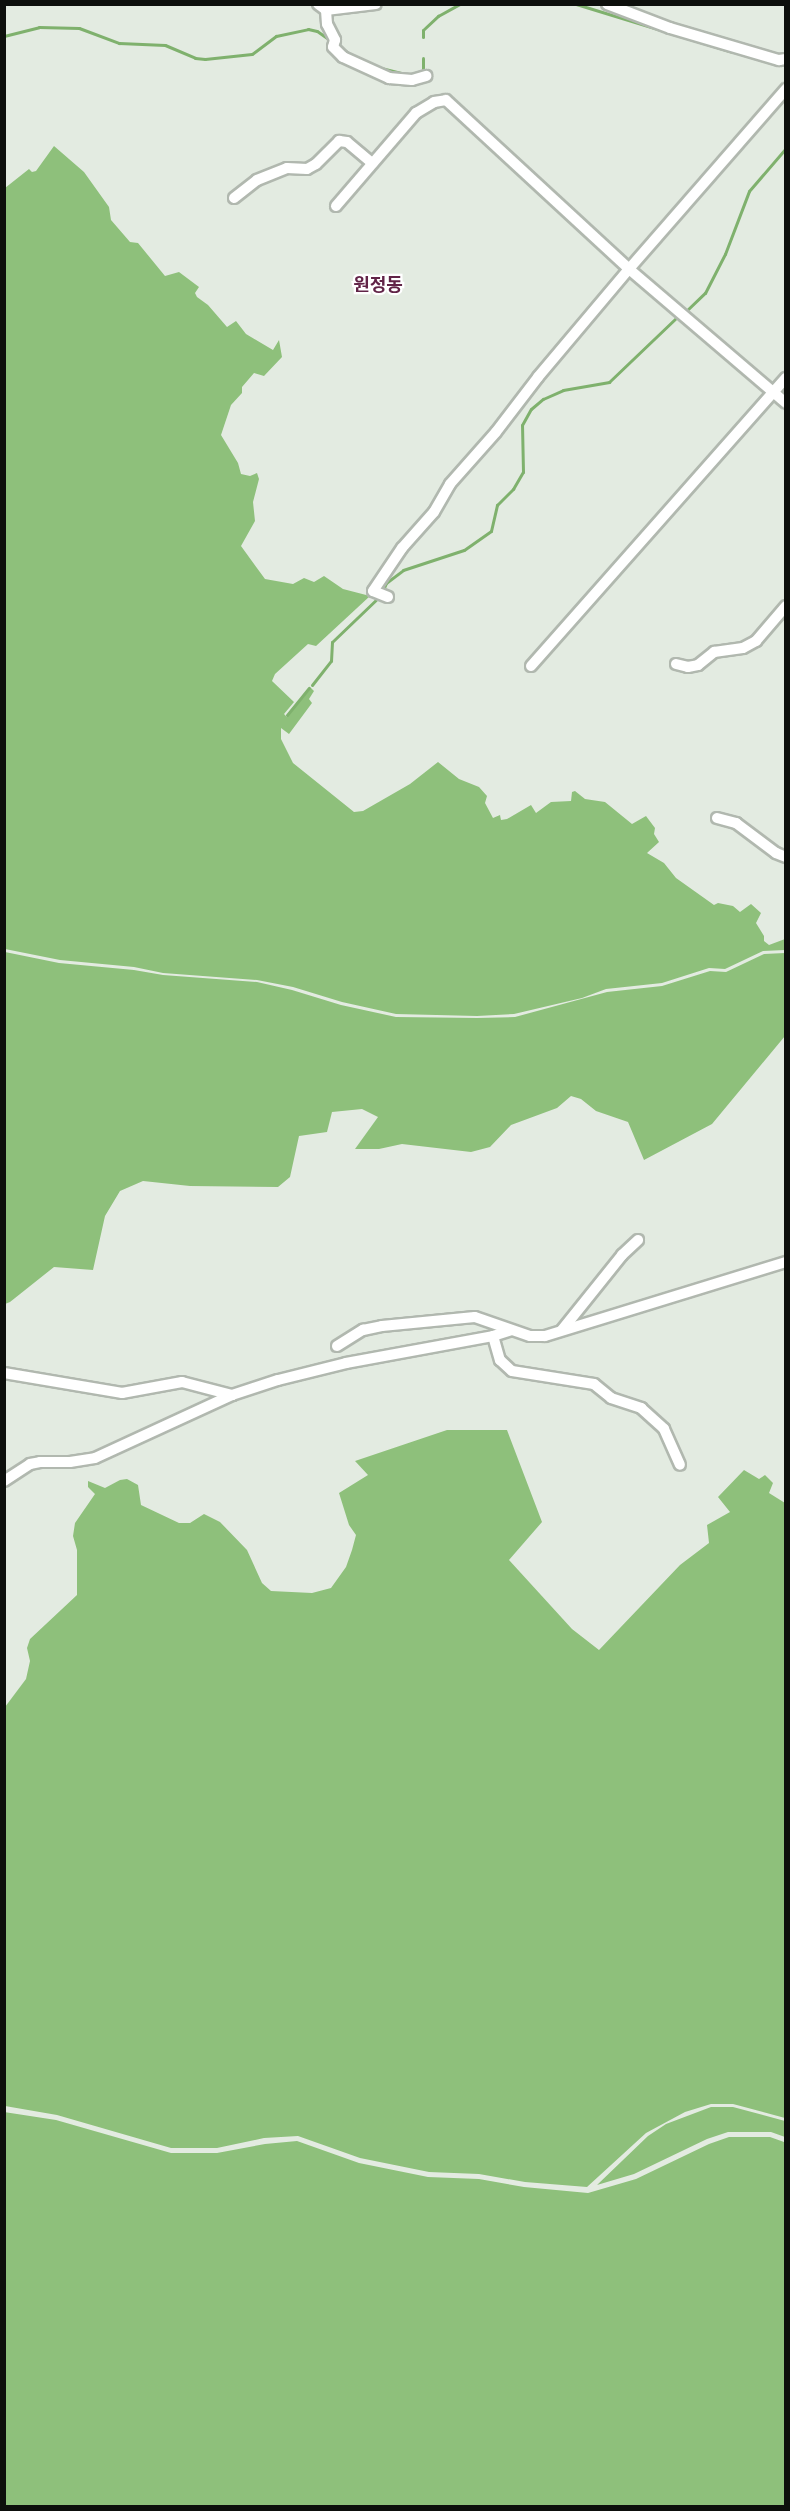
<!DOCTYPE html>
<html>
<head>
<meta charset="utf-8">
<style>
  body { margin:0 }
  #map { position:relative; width:790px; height:2511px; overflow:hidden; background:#e3ebe1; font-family:"Fira Sans","Noto Sans KR",sans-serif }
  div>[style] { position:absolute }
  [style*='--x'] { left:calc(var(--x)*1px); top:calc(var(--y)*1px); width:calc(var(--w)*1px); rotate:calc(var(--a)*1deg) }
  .forest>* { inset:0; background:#8ec07b }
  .stream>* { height:3px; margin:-1.5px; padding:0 1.5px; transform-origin:1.5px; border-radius:1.5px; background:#7fb16d }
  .roads { filter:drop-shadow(2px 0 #b1b8af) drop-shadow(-2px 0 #b1b8af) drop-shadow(0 2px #b1b8af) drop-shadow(0 -2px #b1b8af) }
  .street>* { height:10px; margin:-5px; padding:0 5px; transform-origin:5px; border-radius:5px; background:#fff }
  span { translate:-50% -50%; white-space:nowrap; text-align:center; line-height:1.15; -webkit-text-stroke:4.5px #fff; paint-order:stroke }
  .quarter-label { font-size:18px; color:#612347; font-weight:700 }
  .frame { position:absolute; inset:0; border:6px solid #0d0f0c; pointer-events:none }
</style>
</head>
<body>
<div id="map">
  <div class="forest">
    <div style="clip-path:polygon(54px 146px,84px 172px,109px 207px,111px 220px,130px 242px,138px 243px,165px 276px,179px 272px,199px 287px,195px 293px,197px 297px,208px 305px,227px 327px,236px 321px,246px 334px,273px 350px,279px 340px,282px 357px,264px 376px,254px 373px,242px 387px,242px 393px,231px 405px,221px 435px,238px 463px,241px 474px,250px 476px,257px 473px,259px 479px,253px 502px,255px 521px,241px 546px,265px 579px,293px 584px,304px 578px,314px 582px,324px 576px,343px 589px,370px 596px,316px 646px,308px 644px,275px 674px,272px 681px,294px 702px,284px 714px,287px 717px,311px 688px,314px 691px,309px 699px,312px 703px,289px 734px,281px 728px,281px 739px,293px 763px,354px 812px,363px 811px,410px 784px,438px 762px,459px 779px,479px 787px,487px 796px,485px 803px,493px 818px,500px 815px,501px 820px,507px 819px,531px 805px,536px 813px,551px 802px,571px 801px,572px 792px,575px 791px,585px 799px,605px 802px,632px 824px,646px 816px,655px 828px,654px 834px,659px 842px,647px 853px,664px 863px,676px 878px,714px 905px,718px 903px,733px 906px,740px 912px,751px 904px,761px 913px,756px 923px,764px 936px,764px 941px,769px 945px,785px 939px,785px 950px,763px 951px,725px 969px,709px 968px,662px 983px,606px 989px,582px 998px,514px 1014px,477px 1016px,396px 1014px,342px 1002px,293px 987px,257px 980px,163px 973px,134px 967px,60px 960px,5px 949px,5px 188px,29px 169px,32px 172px,36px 171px)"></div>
    <div style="clip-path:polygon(5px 952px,59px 963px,134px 970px,163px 975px,257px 982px,292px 990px,341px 1005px,396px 1017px,477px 1018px,515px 1017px,607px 992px,662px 986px,710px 971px,726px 972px,764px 954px,785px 953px,785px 1036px,712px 1124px,644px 1160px,628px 1122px,596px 1111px,581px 1099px,571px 1096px,557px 1108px,511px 1125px,490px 1147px,471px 1152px,402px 1144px,379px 1149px,355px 1149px,378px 1117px,362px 1109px,332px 1112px,327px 1132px,299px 1136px,290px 1177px,278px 1187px,190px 1186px,143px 1181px,120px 1191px,105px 1216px,93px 1270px,54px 1267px,10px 1302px,5px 1304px)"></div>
    <div style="clip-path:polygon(447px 1430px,507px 1430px,542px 1522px,509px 1560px,572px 1629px,599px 1650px,680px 1565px,709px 1543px,707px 1525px,730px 1512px,718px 1497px,744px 1470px,759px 1479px,765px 1475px,773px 1483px,769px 1493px,785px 1503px,785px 2118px,733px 2104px,711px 2104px,685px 2112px,646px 2133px,587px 2187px,525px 2182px,479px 2174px,429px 2172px,360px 2158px,298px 2136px,264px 2138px,217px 2148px,171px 2148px,57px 2115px,5px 2106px,5px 1707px,26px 1679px,30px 1661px,27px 1648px,30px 1639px,77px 1595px,77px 1550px,73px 1536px,75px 1523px,95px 1494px,88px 1487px,88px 1481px,105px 1488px,120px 1480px,127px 1479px,138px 1485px,141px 1505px,179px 1523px,190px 1523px,204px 1514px,220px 1522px,247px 1550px,262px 1583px,271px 1591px,312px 1593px,331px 1588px,346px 1567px,352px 1550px,356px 1535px,349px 1525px,339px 1493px,368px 1475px,355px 1461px)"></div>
    <div style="clip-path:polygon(711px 2107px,733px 2107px,785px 2121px,785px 2137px,771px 2132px,728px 2132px,707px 2139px,634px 2174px,597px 2185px,648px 2136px,666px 2124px)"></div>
    <div style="clip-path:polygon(4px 2112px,56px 2120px,171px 2153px,217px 2153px,265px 2144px,297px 2141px,359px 2163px,428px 2177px,479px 2179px,524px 2187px,588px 2193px,636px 2179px,709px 2144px,729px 2137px,770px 2137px,784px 2142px,785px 2506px,5px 2506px)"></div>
  </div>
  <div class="stream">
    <div style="--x:576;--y:4;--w:163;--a:17.1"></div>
    <div style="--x:4;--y:36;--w:36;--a:-14"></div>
    <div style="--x:39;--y:27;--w:40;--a:1.4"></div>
    <div style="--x:79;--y:28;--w:43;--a:20.6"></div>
    <div style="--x:119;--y:43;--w:46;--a:2.5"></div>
    <div style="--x:165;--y:45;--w:33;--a:23"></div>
    <div style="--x:195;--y:58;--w:10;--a:6"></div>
    <div style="--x:205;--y:59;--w:47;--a:-6.1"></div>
    <div style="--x:252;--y:54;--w:30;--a:-37"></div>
    <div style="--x:276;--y:36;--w:33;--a:-12"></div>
    <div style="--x:308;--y:29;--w:9;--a:13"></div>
    <div style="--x:317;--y:31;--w:16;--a:35"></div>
    <div style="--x:423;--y:37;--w:7;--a:-90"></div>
    <div style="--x:423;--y:30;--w:21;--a:-43"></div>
    <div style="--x:438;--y:16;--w:25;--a:-29"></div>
    <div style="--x:340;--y:47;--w:15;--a:37"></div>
    <div style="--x:377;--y:67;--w:30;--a:14"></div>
    <div style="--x:418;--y:74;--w:6;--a:-39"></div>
    <div style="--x:423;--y:70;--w:12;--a:-90"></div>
    <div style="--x:685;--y:312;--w:28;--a:-44"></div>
    <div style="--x:705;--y:293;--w:44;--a:-62.9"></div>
    <div style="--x:725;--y:254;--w:67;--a:-69.1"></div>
    <div style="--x:749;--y:191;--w:57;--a:-49.3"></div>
    <div style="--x:383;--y:590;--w:8;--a:-67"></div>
    <div style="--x:386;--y:583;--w:21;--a:-37"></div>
    <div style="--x:403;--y:570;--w:64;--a:-18.2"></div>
    <div style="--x:464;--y:550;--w:33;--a:-35"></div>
    <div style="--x:491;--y:531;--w:27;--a:-77"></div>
    <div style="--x:497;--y:505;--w:23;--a:-45"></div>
    <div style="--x:513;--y:489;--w:20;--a:-60"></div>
    <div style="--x:523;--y:472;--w:47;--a:-91.2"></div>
    <div style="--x:522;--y:425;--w:18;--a:-61"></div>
    <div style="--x:531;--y:409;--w:16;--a:-40"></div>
    <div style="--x:543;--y:399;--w:22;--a:-24"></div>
    <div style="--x:563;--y:390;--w:47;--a:-9.9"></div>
    <div style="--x:609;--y:382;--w:93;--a:-43.7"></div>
    <div style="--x:312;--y:685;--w:31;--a:-52"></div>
    <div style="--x:331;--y:661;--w:19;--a:-87"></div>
    <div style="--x:332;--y:642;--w:65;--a:-43.8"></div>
    <div style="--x:287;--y:715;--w:35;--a:-51"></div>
  </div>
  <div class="roads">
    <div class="street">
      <div style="--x:318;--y:4;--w:10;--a:37"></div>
      <div style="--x:326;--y:10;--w:50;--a:-6.8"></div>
      <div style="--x:607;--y:4;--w:67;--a:20.9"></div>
      <div style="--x:670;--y:28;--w:114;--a:16.4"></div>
      <div style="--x:779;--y:60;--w:7;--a:-8"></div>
      <div style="--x:326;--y:10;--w:14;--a:86"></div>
      <div style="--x:327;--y:24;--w:18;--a:63"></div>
      <div style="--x:335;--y:40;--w:7;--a:106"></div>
      <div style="--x:333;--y:47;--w:14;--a:45"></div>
      <div style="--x:343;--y:57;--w:51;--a:24.5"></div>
      <div style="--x:389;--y:78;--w:23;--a:5"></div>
      <div style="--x:412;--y:80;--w:15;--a:-16"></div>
      <div style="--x:234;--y:198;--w:29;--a:-38"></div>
      <div style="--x:257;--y:180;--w:32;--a:-22"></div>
      <div style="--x:287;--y:168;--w:20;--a:3"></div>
      <div style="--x:307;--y:169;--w:10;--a:-29"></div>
      <div style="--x:316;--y:164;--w:33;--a:-45"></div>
      <div style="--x:339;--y:141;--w:8;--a:7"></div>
      <div style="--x:347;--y:142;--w:33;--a:40"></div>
      <div style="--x:336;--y:206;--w:123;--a:-49.3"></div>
      <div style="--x:416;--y:113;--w:21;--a:-31"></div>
      <div style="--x:434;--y:102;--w:12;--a:-9"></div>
      <div style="--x:446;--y:100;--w:249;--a:42.7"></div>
      <div style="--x:629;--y:269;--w:206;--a:40.5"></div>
      <div style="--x:388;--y:597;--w:16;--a:-158"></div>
      <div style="--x:373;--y:591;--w:52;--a:-56"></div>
      <div style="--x:402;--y:548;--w:48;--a:-48.4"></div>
      <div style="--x:434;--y:512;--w:32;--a:-60"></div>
      <div style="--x:450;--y:484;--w:69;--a:-48.5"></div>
      <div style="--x:496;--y:432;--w:69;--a:-52.6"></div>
      <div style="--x:538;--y:377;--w:141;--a:-49.9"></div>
      <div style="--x:629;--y:269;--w:239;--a:-48.9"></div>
      <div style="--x:676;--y:664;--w:12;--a:14"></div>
      <div style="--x:688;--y:667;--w:10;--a:-11"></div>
      <div style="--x:698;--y:665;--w:21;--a:-39"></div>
      <div style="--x:714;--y:652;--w:29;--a:-8"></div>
      <div style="--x:743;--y:648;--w:15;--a:-28"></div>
      <div style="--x:756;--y:641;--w:46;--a:-49.4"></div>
      <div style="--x:531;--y:666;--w:385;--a:-48.5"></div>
      <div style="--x:717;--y:818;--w:20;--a:15"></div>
      <div style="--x:736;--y:823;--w:50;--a:36.9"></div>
      <div style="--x:776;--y:853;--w:11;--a:22"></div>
      <div style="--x:562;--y:1330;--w:96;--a:-51.3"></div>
      <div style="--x:622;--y:1255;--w:22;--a:-43"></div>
      <div style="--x:493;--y:1336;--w:25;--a:74"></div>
      <div style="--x:500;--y:1360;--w:16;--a:43"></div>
      <div style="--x:512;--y:1371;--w:83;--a:9"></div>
      <div style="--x:594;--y:1384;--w:22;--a:39"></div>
      <div style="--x:611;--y:1398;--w:32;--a:18"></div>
      <div style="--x:641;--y:1408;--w:31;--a:42"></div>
      <div style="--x:664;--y:1429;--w:39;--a:66"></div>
      <div style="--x:337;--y:1346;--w:31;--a:-32"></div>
      <div style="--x:363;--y:1330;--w:19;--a:-12"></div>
      <div style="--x:382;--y:1326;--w:93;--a:-5.5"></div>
      <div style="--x:475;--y:1317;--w:58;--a:19.1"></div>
      <div style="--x:530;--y:1336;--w:15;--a:0"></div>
      <div style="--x:545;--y:1336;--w:252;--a:-17.1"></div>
      <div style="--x:4;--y:1373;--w:120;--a:9.6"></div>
      <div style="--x:122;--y:1393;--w:61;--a:-10.4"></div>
      <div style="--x:182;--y:1382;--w:52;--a:14.6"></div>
      <div style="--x:4;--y:1481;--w:31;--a:-33"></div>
      <div style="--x:30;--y:1464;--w:10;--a:-11"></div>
      <div style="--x:40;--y:1462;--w:30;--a:0"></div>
      <div style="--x:70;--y:1462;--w:25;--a:-9"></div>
      <div style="--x:95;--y:1458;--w:151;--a:-24.7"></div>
      <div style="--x:232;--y:1395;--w:48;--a:-18.1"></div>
      <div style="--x:278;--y:1380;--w:70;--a:-14"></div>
      <div style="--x:346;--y:1363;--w:149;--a:-10.4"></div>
      <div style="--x:493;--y:1336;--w:19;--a:-18"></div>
    </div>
  </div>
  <div class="quarter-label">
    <span style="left:378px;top:285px">원정동</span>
  </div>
  <div class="frame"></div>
</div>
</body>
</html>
